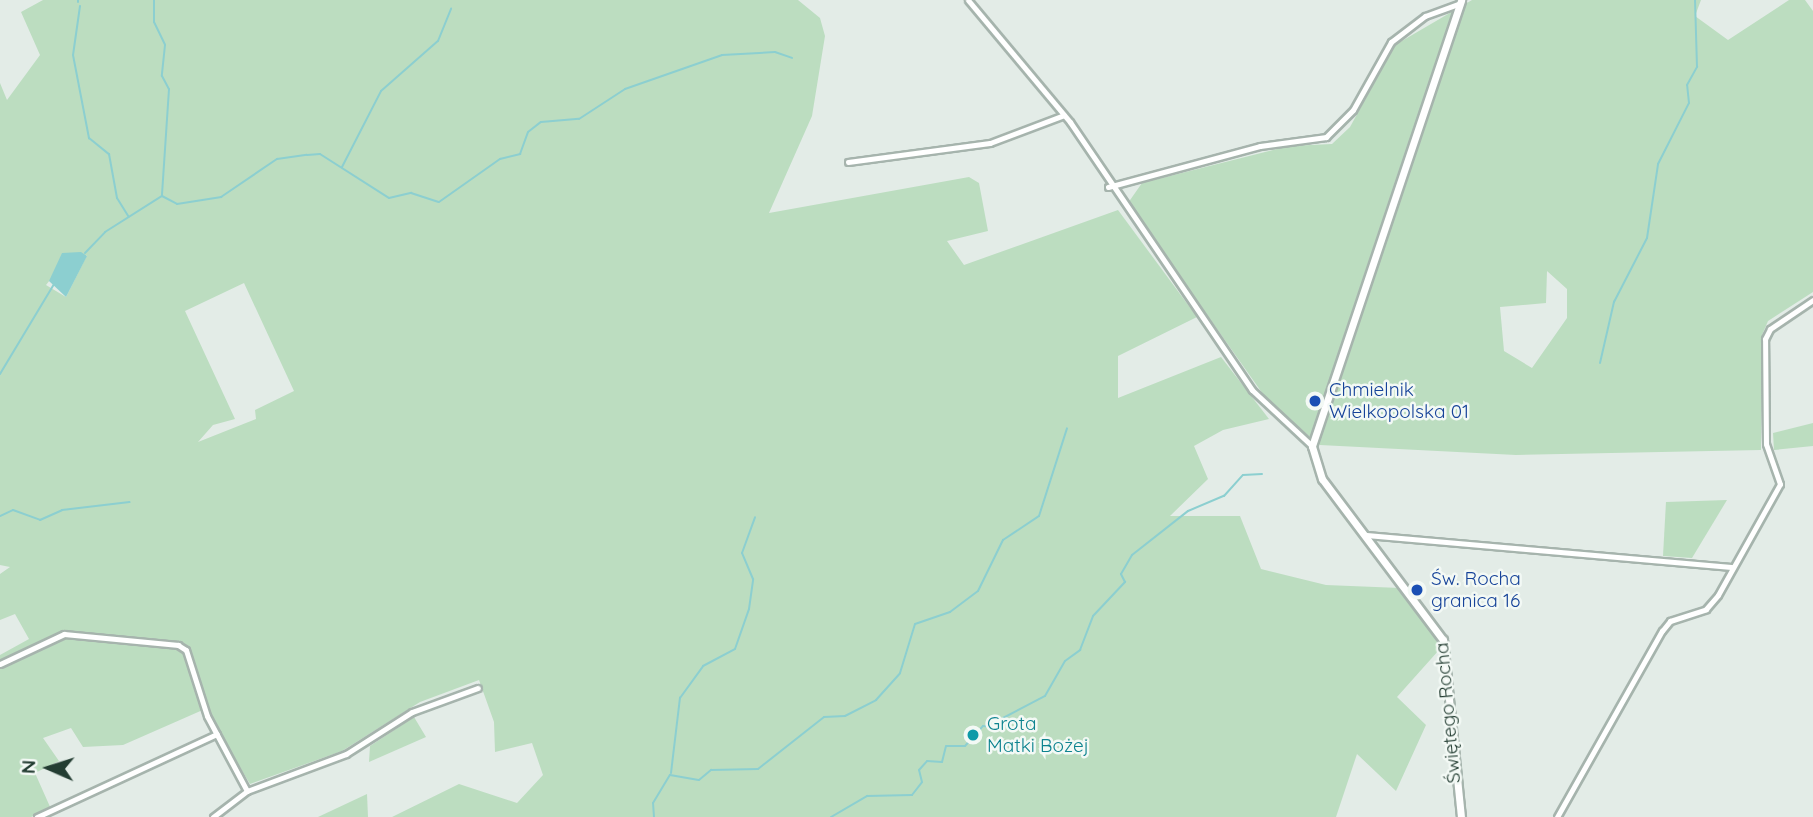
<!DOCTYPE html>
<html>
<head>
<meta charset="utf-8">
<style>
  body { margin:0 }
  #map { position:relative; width:1813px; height:817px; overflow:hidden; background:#e3ece7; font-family:Quicksand,sans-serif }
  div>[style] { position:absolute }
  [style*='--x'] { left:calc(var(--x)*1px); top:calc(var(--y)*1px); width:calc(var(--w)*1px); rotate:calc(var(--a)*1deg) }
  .green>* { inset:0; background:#bcddc0 }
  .water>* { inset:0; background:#8ccfd0 }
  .stream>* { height:2px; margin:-1px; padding:0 1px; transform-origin:1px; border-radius:1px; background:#8ccfd0 }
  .roads { filter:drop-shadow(2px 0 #a6b4ad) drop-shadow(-2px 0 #a6b4ad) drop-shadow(0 2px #a6b4ad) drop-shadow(0 -2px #a6b4ad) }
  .street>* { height:5px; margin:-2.5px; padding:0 2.5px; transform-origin:2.5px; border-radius:2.5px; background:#fff }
  .secondary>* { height:7px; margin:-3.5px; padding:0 3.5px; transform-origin:3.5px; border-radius:3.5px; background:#fff }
  .dots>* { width:19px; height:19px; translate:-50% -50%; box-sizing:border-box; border:4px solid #f3f9f5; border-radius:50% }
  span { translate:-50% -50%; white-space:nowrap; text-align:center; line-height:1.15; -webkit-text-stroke:5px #f3f9f5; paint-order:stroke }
  .transit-label { font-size:19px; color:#164399 }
  .left { translate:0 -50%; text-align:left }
  .street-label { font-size:19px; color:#233d32 }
  .culture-label { font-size:19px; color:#0d838f }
  .north { position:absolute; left:14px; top:733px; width:70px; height:70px; -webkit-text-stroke:5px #f3f9f5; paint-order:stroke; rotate:273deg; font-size:19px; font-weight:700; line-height:28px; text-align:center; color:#233d32 }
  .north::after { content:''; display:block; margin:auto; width:24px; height:32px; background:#233d32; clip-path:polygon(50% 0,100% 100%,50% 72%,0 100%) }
</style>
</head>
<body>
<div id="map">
  <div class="green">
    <div style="clip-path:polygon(evenodd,43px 0,798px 0,820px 18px,825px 36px,812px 116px,769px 213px,969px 177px,979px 183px,988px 231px,947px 241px,964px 265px,1118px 210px,1197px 317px,1118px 356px,1118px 398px,1221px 357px,1269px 419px,1223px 430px,1194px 446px,1208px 479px,1170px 516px,1240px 516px,1261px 569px,1326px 585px,1400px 588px,1436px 639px,1439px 650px,1397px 697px,1426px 725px,1396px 791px,1357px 754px,1336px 817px,392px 817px,459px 784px,517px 803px,543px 775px,532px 743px,495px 752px,494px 722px,479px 680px,420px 702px,342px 751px,250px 784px,205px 709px,123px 745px,83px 747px,71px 728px,43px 738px,59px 761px,35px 773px,51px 809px,31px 817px,0 817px,0 655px,29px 639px,15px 614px,0 620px,0 574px,10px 567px,0 565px,0 83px,7px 100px,40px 55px,21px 12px,43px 0,87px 255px,66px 297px,46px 285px,54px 275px,87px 255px,43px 0,244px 283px,294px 391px,255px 410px,256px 419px,198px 442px,213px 425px,235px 419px,185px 311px,244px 283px)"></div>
    <div style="clip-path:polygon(evenodd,1472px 0,1701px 0,1695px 16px,1728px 40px,1789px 0,1805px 0,1813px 11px,1813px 292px,1768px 321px,1762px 335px,1761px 450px,1516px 455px,1320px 445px,1270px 404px,1128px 203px,1142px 183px,1289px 146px,1332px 144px,1350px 127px,1395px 45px,1472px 0,1547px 271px,1567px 289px,1567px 318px,1532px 368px,1504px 351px,1500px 307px,1546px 303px,1547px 271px)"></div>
    <div style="clip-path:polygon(1813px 423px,1813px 446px,1774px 450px,1773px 433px)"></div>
    <div style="clip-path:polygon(1727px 500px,1692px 558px,1663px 556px,1666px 502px)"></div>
    <div style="clip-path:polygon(414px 717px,426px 737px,369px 762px,370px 746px)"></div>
    <div style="clip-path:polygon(367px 794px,368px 817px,318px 817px)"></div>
  </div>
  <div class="water">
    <div style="clip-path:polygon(81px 252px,87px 256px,66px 297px,49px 281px,62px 253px)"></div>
  </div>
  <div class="stream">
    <div style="--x:78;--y:0;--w:2;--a:90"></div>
    <div style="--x:154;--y:0;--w:22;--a:90"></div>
    <div style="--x:154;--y:22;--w:25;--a:64"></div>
    <div style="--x:165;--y:45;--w:31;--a:96"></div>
    <div style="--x:162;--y:76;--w:15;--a:62"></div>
    <div style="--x:169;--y:89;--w:106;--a:93.8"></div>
    <div style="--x:80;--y:6;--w:49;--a:98.1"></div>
    <div style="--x:73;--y:55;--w:85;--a:79.1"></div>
    <div style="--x:89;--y:138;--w:26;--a:39"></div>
    <div style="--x:109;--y:154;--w:45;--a:79.7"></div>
    <div style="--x:117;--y:198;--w:22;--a:58"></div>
    <div style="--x:342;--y:167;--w:85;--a:-62.8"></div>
    <div style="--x:381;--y:91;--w:76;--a:-41.3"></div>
    <div style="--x:438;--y:41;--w:35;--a:-68"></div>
    <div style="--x:85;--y:253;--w:29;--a:-46"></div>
    <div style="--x:105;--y:232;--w:67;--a:-32.3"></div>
    <div style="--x:162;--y:196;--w:17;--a:28"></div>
    <div style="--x:177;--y:204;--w:45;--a:-9"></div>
    <div style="--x:221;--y:197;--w:68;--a:-34.2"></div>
    <div style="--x:277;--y:159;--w:30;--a:-8"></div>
    <div style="--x:307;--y:155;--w:13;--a:-4"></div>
    <div style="--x:320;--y:154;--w:82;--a:32.5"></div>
    <div style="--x:389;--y:198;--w:23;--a:-13"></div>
    <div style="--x:411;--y:193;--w:29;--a:18"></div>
    <div style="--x:439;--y:202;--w:75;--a:-35.2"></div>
    <div style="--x:500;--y:159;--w:21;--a:-14"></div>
    <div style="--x:520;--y:154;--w:23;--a:-70"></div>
    <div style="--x:528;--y:132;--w:16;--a:-38"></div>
    <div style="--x:541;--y:122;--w:38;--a:-5"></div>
    <div style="--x:579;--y:119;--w:55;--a:-33.1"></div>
    <div style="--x:625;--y:89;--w:103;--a:-19.3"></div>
    <div style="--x:722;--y:55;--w:53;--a:-3.2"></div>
    <div style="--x:775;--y:52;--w:18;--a:19"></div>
    <div style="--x:1600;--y:363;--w:63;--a:-77.1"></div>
    <div style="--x:1614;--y:302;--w:72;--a:-62.7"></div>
    <div style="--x:1647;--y:238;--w:75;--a:-81.5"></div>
    <div style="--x:1658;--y:164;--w:68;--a:-63.1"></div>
    <div style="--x:1689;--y:103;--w:18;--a:-96"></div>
    <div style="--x:1687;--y:85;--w:21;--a:-61"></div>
    <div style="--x:1697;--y:67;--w:67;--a:-91.7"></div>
    <div style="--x:0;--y:374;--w:105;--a:-59"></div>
    <div style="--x:0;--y:516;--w:14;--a:-25"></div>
    <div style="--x:13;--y:510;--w:29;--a:20"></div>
    <div style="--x:40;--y:520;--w:24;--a:-24"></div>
    <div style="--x:62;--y:510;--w:68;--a:-6.7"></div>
    <div style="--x:671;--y:773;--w:76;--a:-83.2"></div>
    <div style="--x:680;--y:698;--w:39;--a:-54"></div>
    <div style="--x:703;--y:666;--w:36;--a:-28"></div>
    <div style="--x:735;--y:649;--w:42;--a:-70.7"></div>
    <div style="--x:749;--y:609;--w:30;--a:-82"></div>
    <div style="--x:753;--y:579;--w:28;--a:-113"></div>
    <div style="--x:742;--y:553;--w:38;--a:-70"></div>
    <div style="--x:654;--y:817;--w:14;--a:-94"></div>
    <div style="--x:653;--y:803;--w:33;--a:-59"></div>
    <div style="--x:670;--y:775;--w:29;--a:10"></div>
    <div style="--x:699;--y:780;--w:16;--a:-40"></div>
    <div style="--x:711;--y:770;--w:47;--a:-1.2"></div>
    <div style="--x:758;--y:769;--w:84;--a:-38.2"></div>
    <div style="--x:824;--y:717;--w:21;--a:-3"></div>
    <div style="--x:845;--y:716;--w:35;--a:-27"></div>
    <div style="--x:876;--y:700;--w:36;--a:-48"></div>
    <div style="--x:900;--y:673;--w:51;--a:-73"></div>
    <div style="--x:915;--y:624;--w:37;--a:-19"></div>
    <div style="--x:950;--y:612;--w:35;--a:-37"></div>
    <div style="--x:978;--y:591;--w:57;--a:-63.9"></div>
    <div style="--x:1003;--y:540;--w:43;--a:-33.7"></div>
    <div style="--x:1039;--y:516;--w:92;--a:-72.3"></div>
    <div style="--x:831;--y:817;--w:42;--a:-30.3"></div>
    <div style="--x:867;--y:796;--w:45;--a:-1.3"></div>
    <div style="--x:912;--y:795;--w:16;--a:-52"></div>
    <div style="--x:922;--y:782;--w:12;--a:-104"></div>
    <div style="--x:919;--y:770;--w:12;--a:-48"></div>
    <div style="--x:927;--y:761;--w:15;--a:4"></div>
    <div style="--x:942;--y:762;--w:16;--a:-76"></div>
    <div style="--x:946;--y:746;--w:19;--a:0"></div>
    <div style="--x:965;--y:746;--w:27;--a:-48"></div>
    <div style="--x:983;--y:726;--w:19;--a:6"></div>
    <div style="--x:1002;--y:728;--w:10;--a:-84"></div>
    <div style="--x:1003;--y:718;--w:47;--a:-27.6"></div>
    <div style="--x:1045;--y:696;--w:40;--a:-60.3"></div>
    <div style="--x:1065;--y:661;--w:19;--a:-36"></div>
    <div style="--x:1080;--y:650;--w:36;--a:-69"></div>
    <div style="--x:1093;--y:616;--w:47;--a:-46.7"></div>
    <div style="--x:1125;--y:582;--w:9;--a:-117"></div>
    <div style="--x:1121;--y:574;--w:22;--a:-60"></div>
    <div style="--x:1132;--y:555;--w:71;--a:-38.2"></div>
    <div style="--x:1188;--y:511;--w:39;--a:-23"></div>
    <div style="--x:1224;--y:496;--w:28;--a:-48"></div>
    <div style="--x:1243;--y:475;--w:19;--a:-3"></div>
  </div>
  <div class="roads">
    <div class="street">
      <div style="--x:968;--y:0;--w:159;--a:50.1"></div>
      <div style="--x:1070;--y:122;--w:324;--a:55.8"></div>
      <div style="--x:1252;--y:390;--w:82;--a:43"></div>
      <div style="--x:848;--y:162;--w:143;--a:-7.6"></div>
      <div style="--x:990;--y:143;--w:79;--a:-20.7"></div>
      <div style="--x:1108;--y:187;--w:157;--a:-15.1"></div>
      <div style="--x:1260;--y:146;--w:67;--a:-7.8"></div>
      <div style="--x:1326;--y:137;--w:38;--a:-45"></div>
      <div style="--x:1353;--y:110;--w:78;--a:-60.8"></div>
      <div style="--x:1391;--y:42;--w:43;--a:-37.4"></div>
      <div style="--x:1425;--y:16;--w:37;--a:-20"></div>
      <div style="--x:1366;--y:535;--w:367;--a:5"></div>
      <div style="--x:0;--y:664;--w:71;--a:-25.1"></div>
      <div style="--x:64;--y:634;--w:115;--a:5.5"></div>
      <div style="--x:178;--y:645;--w:9;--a:32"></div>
      <div style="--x:186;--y:650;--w:69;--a:72.3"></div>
      <div style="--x:207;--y:716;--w:85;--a:61.9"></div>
      <div style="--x:37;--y:817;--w:198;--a:-24.8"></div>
      <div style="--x:213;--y:817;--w:43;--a:-37.4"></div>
      <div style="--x:247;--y:791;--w:106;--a:-20.5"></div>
      <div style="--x:346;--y:754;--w:78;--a:-32.5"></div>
      <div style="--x:412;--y:712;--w:70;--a:-20"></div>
      <div style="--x:1557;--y:817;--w:214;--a:-60.6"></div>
      <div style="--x:1662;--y:631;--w:13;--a:-51"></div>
      <div style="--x:1670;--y:621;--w:38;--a:-18"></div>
      <div style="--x:1706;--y:609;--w:18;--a:-49"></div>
      <div style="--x:1718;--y:595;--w:127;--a:-60.8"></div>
      <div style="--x:1780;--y:484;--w:42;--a:-109.3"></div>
      <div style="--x:1766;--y:444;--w:105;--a:-90.5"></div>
      <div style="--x:1765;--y:339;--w:11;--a:-63"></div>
      <div style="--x:1770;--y:329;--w:52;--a:-34"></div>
    </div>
    <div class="secondary">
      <div style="--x:1461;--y:817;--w:178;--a:-95.8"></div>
      <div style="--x:1443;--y:640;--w:201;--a:-126.9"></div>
      <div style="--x:1322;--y:479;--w:34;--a:-107"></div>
      <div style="--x:1312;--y:446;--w:470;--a:-71.5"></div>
    </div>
  </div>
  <div class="dots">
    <div style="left:1315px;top:401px;background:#1a4fb4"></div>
    <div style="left:1417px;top:590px;background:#1a4fb4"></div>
    <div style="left:973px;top:735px;background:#0f9aa8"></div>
  </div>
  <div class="transit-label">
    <span class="left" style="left:1329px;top:401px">Chmielnik<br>Wielkopolska 01</span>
    <span class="left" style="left:1431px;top:590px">Św. Rocha<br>granica 16</span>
  </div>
  <div class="street-label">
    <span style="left:1448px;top:713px;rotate:-95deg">Świętego Rocha</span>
  </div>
  <div class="culture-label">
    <span class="left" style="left:987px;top:735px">Grota<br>Matki Bożej</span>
  </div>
  <div class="north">N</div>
</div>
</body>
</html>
